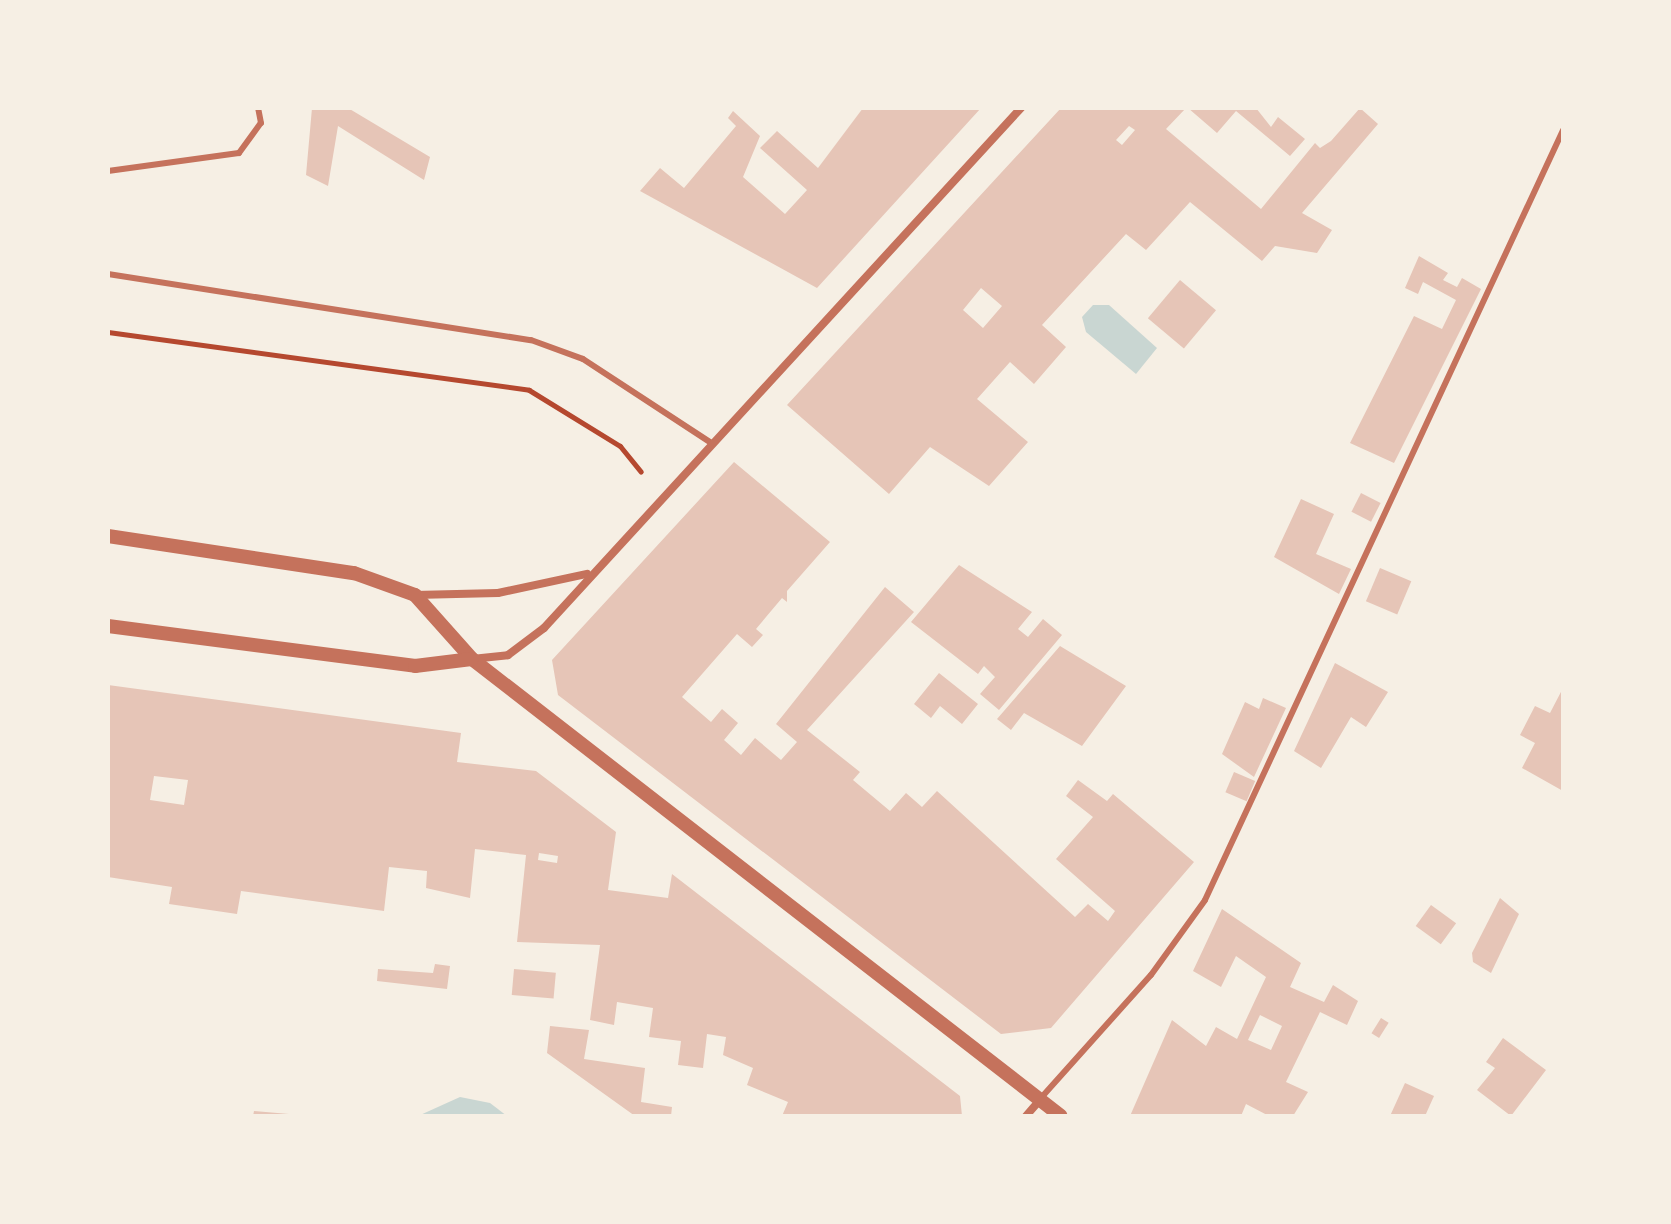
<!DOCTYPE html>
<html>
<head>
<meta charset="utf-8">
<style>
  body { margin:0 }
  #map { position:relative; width:1671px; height:1224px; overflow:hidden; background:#f6efe4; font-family:"Libre Baskerville",serif }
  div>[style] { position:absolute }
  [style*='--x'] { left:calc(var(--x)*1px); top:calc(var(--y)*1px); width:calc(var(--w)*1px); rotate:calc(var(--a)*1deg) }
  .water>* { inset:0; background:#c9d6d2 }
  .building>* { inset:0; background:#e6c5b7; transform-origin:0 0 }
  .path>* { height:5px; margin:-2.5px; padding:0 2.5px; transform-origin:2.5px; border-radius:2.5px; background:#b5482f }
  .service>* { height:6px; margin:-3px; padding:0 3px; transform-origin:3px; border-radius:3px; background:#c5725c }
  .minor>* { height:8px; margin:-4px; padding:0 4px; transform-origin:4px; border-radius:4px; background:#c5725c }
  .tertiary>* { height:14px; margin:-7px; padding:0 7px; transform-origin:7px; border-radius:7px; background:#c5725c }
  span { translate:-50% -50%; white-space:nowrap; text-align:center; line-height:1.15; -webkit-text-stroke:8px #f6efe4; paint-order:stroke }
  .frame { position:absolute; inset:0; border:110px solid #f6efe4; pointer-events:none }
</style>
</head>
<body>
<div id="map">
  <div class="water">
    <div style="clip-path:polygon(1093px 305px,1109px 305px,1157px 348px,1136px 374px,1086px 332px,1082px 317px)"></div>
    <div style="clip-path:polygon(460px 1097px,490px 1103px,507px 1116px,418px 1116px)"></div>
  </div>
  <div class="building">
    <div style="clip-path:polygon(312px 108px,348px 108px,430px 157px,424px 180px,338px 126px,328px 186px,306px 175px)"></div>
    <div style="clip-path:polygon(863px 108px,981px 108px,817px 288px,640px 191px,660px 168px,684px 188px,736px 126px,728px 118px,733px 111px,760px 136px,743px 177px,785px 214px,807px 190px,760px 148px,777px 131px,818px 168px)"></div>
    <div style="clip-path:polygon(evenodd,1061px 108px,1186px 108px,1166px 129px,1261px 209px,1315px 143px,1320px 148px,1331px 141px,1360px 108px,1378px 124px,1302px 213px,1332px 230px,1317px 253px,1275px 246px,1262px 261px,1190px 202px,1146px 250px,1126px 234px,1042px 325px,1066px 347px,1034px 384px,1010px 362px,977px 399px,1028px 442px,989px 486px,930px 447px,889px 494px,787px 405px,1061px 108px,1129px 126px,1135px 130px,1122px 145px,1116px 140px,1129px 126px,1061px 108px,981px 288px,1002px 306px,983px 328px,963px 310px,981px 288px)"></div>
    <div style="clip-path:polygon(1188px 108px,1256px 108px,1271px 127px,1278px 117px,1305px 139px,1290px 156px,1236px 111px,1217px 133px)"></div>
    <div style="clip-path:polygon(1419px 256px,1448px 273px,1443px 280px,1457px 287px,1462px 278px,1481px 289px,1394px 463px,1350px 443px,1414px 316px,1442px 329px,1456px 300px,1423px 282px,1418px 294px,1405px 288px)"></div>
    <div style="left:1180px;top:280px;width:47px;height:50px;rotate:40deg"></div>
    <div style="clip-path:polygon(734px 462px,830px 542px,787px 591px,787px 602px,782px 598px,756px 629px,763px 635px,752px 647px,737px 634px,682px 697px,711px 722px,722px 709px,738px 723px,724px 740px,741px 755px,755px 738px,781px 760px,797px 742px,776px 724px,885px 587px,914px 612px,807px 730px,860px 772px,853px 780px,890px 811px,906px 793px,922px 807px,937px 791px,1075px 917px,1088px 904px,1108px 921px,1115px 911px,1056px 859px,1093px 817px,1066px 796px,1078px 780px,1107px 801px,1113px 794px,1194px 862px,1051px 1028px,1001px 1034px,558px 695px,552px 660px)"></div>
    <div style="left:1361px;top:493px;width:22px;height:21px;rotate:27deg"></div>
    <div style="clip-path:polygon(1301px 499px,1334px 514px,1316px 554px,1351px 569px,1339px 594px,1274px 557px)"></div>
    <div style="clip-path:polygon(959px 565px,1032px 612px,1018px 629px,1028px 637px,1043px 619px,1062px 635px,999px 710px,980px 694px,995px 677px,984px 666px,978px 674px,911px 622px)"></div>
    <div style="left:1380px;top:568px;width:34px;height:36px;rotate:23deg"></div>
    <div style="clip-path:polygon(1060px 646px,1126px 686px,1082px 746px,1024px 713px,1011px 730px,997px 719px)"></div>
    <div style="clip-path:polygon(1335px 663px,1388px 692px,1366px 727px,1351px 717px,1321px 768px,1294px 751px)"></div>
    <div style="clip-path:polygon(939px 673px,978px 704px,962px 724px,940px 706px,931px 718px,914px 704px)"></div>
    <div style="clip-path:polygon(evenodd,108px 685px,461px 733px,457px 762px,536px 771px,616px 832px,608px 890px,668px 898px,672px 874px,960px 1096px,962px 1116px,782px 1116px,788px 1102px,747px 1085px,753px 1068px,723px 1055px,726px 1037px,707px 1034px,703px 1068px,678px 1065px,681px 1041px,649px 1037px,653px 1008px,617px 1002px,614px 1025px,590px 1020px,600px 945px,517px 942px,526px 855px,475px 849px,470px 898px,426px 888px,427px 871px,389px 867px,384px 911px,241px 891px,237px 914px,169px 904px,172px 887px,108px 877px,108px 685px,154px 776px,188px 780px,184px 805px,150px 800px,154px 776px,108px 685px,539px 853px,558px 856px,557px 863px,538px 860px,539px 853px)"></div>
    <div style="clip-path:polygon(1563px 688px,1563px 791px,1522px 768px,1535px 743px,1520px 735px,1535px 706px,1550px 713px)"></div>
    <div style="clip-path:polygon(1263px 698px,1286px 708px,1254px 777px,1222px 754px,1245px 702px,1259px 709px)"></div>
    <div style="left:1234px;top:772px;width:23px;height:22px;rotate:23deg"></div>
    <div style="clip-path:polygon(1500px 898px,1519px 914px,1491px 973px,1473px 962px,1472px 953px)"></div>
    <div style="left:1431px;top:905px;width:31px;height:26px;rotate:36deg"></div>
    <div style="clip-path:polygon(evenodd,1222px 909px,1301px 963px,1290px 987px,1324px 1002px,1333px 985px,1358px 1001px,1347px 1025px,1320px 1012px,1286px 1082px,1308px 1092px,1293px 1116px,1269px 1116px,1246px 1104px,1241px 1116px,1130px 1116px,1172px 1020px,1206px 1046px,1216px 1027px,1237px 1039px,1266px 977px,1236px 956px,1221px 987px,1193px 971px,1222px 909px,1260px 1015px,1282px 1026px,1271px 1050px,1248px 1040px,1260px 1015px)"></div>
    <div style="clip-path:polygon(435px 964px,450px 966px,447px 989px,377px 981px,378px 969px,433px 973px)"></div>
    <div style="left:514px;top:969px;width:42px;height:26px;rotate:5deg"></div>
    <div style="left:1381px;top:1018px;width:9px;height:18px;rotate:32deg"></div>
    <div style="clip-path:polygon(550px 1026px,589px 1030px,584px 1059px,645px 1068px,641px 1102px,672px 1107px,671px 1116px,635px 1116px,547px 1053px)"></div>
    <div style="clip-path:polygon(1503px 1038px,1546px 1070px,1511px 1116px,1477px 1090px,1495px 1068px,1486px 1062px)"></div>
    <div style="clip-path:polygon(1405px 1083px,1434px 1096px,1425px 1116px,1390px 1116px)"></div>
    <div style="clip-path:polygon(254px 1111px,289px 1114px,289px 1116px,253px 1116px)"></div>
  </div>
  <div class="path">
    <div style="--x:108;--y:332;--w:425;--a:7.8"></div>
    <div style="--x:529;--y:390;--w:107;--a:31.6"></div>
    <div style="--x:620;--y:446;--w:33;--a:51"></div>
  </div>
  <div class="service">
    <div style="--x:108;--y:171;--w:132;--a:-7.8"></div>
    <div style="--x:239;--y:153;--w:37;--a:-54"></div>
    <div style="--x:261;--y:123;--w:15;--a:-101"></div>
    <div style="--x:108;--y:274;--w:428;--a:8.9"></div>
    <div style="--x:531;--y:340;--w:55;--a:20.1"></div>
    <div style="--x:583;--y:359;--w:155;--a:33.2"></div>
    <div style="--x:1040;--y:1099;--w:166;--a:-48.2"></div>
    <div style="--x:1151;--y:975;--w:92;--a:-54.2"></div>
    <div style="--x:1205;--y:900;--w:849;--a:-65.06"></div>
  </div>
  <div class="minor">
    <div style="--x:415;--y:595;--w:83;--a:-1.4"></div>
    <div style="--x:498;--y:593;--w:91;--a:-12.1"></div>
    <div style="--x:472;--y:659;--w:36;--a:-6"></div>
    <div style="--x:508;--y:655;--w:45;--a:-36.9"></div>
    <div style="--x:544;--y:628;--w:706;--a:-47.47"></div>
    <div style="--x:1026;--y:1116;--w:21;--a:-49"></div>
  </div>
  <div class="tertiary">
    <div style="--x:108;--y:536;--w:249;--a:8.6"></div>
    <div style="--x:354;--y:573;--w:65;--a:19.8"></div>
    <div style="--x:415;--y:595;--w:86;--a:48.3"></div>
    <div style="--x:472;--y:659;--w:745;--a:37.81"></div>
    <div style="--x:108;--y:626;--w:310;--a:7.4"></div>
    <div style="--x:415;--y:666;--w:57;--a:-7"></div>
  </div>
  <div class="frame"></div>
</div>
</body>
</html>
